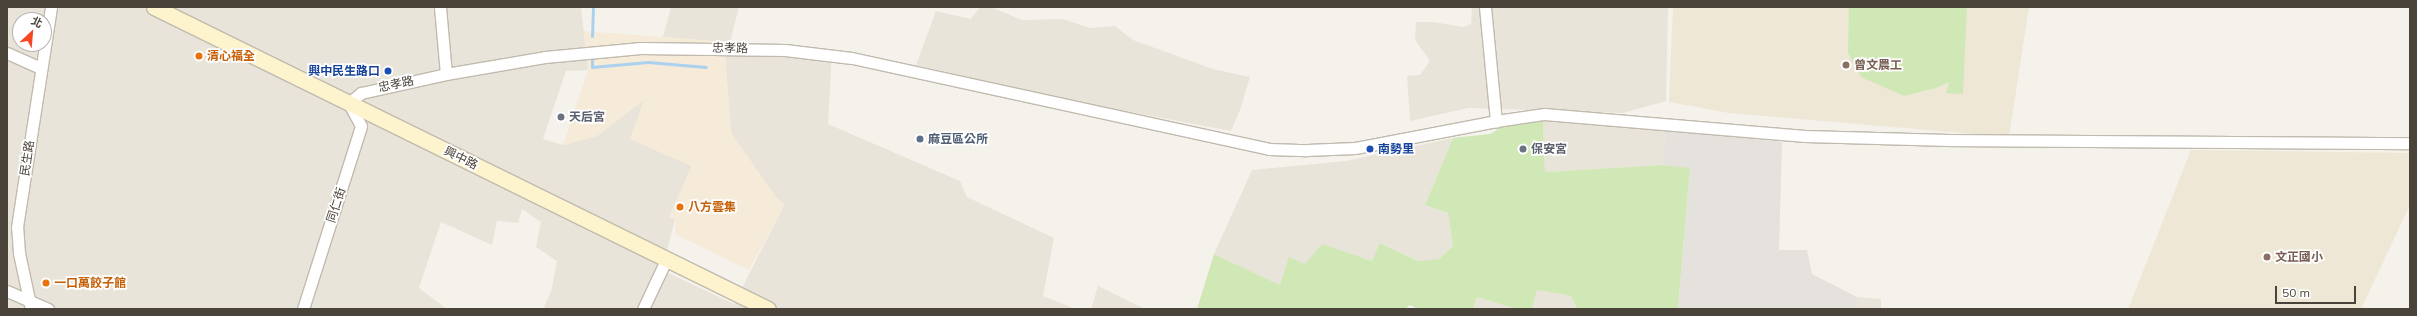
<!DOCTYPE html>
<html>
<head>
<meta charset="utf-8">
<style>
  body { margin:0 }
  #map { position:relative; width:2417px; height:316px; overflow:hidden; background:#f5f2eb; font-family:Mulish,"Noto Sans TC",sans-serif }
  div>[style] { position:absolute }
  [style*='--x'] { left:calc(var(--x)*1px); top:calc(var(--y)*1px); width:calc(var(--w)*1px); rotate:calc(var(--a)*1deg) }
  .residential>* { inset:0; background:#e9e4d9 }
  .commercial>* { inset:0; background:#f6ead8 }
  .industrial>* { inset:0; background:#e5e1dc }
  .education>* { inset:0; background:#eee7d6 }
  .green>* { inset:0; background:#d0e8b6 }
  .stream>* { height:3px; margin:-1.5px; padding:0 1.5px; transform-origin:1.5px; border-radius:1.5px; background:#aad2ef }
  .roads { filter:drop-shadow(1px 0 #c1baae) drop-shadow(-1px 0 #c1baae) drop-shadow(0 1px #c1baae) drop-shadow(0 -1px #c1baae) }
  .minor>* { height:11px; margin:-5.5px; padding:0 5.5px; transform-origin:5.5px; border-radius:5.5px; background:#fff }
  .secondary>* { height:15px; margin:-7.5px; padding:0 7.5px; transform-origin:7.5px; border-radius:7.5px; background:#fdf3cd }
  .dots>* { width:11px; height:11px; translate:-50% -50%; box-sizing:border-box; border:2px solid #fff; border-radius:50% }
  span { translate:-50% -50%; white-space:nowrap; text-align:center; line-height:1.15; -webkit-text-stroke:3.5px #fff; paint-order:stroke }
  .street-label { font-size:12px; color:#4a4339 }
  .food-label { font-size:12px; color:#c56008; font-weight:700 }
  .left { translate:0 -50%; text-align:left }
  .education-label { font-size:12px; color:#785e54; font-weight:700 }
  .transit-label { font-size:12px; color:#164399; font-weight:700 }
  .right { translate:-100% -50%; text-align:right }
  .worship-label { font-size:12px; color:#5b616d; font-weight:700 }
  .service-label { font-size:12px; color:#4e5e75; font-weight:700 }
  .frame { position:absolute; inset:0; border:8px solid #4a4339; pointer-events:none }
  .north { position:absolute; left:12px; top:12px; width:40px; height:40px; box-sizing:border-box; background:#fff; border:1px solid #b7b4b0; border-radius:50%; rotate:26deg; font-size:11px; font-weight:700; line-height:16px; text-align:center; color:#4a4339 }
  .north::after { content:''; display:block; margin:auto; width:14px; height:18px; background:#f54723; clip-path:polygon(50% 0,100% 100%,50% 72%,0 100%) }
  .scale { position:absolute; left:2275px; top:286px; width:81px; height:18px; box-sizing:border-box; border:2px solid #4a4339; border-top:0; padding-left:5px; font-size:12px; line-height:14px; white-space:nowrap; color:#4a4339; -webkit-text-stroke:3px #fff; paint-order:stroke }
</style>
</head>
<body>
<div id="map">
  <div class="residential">
    <div style="clip-path:polygon(evenodd,7px 7px,581px 7px,588px 70px,566px 71px,543px 139px,563px 145px,597px 136px,645px 99px,630px 139px,692px 166px,669px 217px,675px 219px,662px 270px,734px 304px,784px 205px,775px 196px,731px 133px,724px 42px,663px 37px,671px 7px,739px 7px,730px 42px,832px 52px,828px 124px,960px 181px,967px 197px,1054px 238px,1043px 296px,1076px 309px,549px 309px,544px 307px,551px 292px,557px 261px,536px 247px,541px 222px,522px 209px,518px 223px,497px 221px,492px 245px,441px 222px,419px 288px,447px 309px,7px 309px,7px 7px,20px 20px,44px 20px,44px 44px,20px 44px,20px 20px)"></div>
    <div style="clip-path:polygon(980px 7px,991px 7px,1022px 20px,1063px 19px,1090px 28px,1115px 26px,1133px 40px,1213px 69px,1250px 77px,1240px 110px,1231px 131px,1056px 98px,916px 65px,936px 11px,971px 19px)"></div>
    <div style="clip-path:polygon(1472px 7px,1668px 7px,1666px 101px,1623px 113px,1468px 108px,1410px 121px,1407px 76px,1420px 75px,1430px 61px,1415px 40px,1416px 22px,1433px 22px,1464px 27px,1471px 24px)"></div>
    <div style="clip-path:polygon(1543px 119px,1666px 130px,1662px 165px,1545px 172px)"></div>
    <div style="clip-path:polygon(1453px 138px,1425px 205px,1448px 213px,1453px 246px,1439px 259px,1418px 261px,1381px 243px,1372px 261px,1364px 258px,1305px 264px,1280px 285px,1214px 254px,1252px 170px,1346px 161px)"></div>
    <div style="clip-path:polygon(1098px 286px,1145px 309px,1091px 309px)"></div>
    <div style="clip-path:polygon(1537px 290px,1571px 296px,1577px 309px,1532px 309px)"></div>
    <div style="clip-path:polygon(1477px 297px,1516px 309px,1473px 309px)"></div>
    <div style="clip-path:polygon(1857px 297px,1881px 299px,1881px 309px,1857px 309px)"></div>
  </div>
  <div class="commercial">
    <div style="clip-path:polygon(584px 31px,724px 42px,731px 133px,775px 196px,784px 205px,749px 270px,676px 235px,675px 220px,669px 218px,692px 166px,630px 139px,644px 100px,597px 136px,563px 145px,588px 70px)"></div>
  </div>
  <div class="industrial">
    <div style="clip-path:polygon(1666px 130px,1782px 142px,1779px 250px,1807px 250px,1812px 274px,1857px 297px,1857px 309px,1678px 309px,1690px 169px,1662px 165px)"></div>
  </div>
  <div class="education">
    <div style="clip-path:polygon(1673px 7px,2029px 7px,2009px 137px,1729px 113px,1669px 102px)"></div>
    <div style="clip-path:polygon(2191px 150px,2410px 153px,2410px 205px,2361px 309px,2128px 309px)"></div>
  </div>
  <div class="green">
    <div style="clip-path:polygon(1849px 7px,1967px 7px,1963px 94px,1946px 93px,1949px 82px,1936px 88px,1904px 96px,1861px 77px,1848px 53px)"></div>
    <div style="clip-path:polygon(1543px 119px,1545px 172px,1662px 165px,1690px 168px,1678px 309px,1577px 309px,1571px 296px,1537px 290px,1532px 309px,1516px 309px,1477px 297px,1473px 309px,1418px 309px,1410px 305px,1405px 309px,1197px 309px,1214px 254px,1280px 285px,1289px 257px,1305px 264px,1322px 244px,1372px 261px,1380px 243px,1418px 261px,1439px 259px,1453px 246px,1448px 213px,1425px 205px,1453px 138px,1490px 134px,1502px 127px)"></div>
  </div>
  <div class="stream">
    <div style="--x:592;--y:36;--w:29;--a:-88"></div>
    <div style="--x:592;--y:56;--w:11;--a:90"></div>
    <div style="--x:592;--y:67;--w:56;--a:-5.1"></div>
    <div style="--x:648;--y:62;--w:58;--a:4.9"></div>
  </div>
  <div class="roads">
    <div class="minor">
      <div style="--x:440;--y:7;--w:67;--a:84.9"></div>
      <div style="--x:1485;--y:7;--w:115;--a:84.5"></div>
      <div style="--x:7;--y:53;--w:36;--a:24"></div>
      <div style="--x:7;--y:291;--w:45;--a:23.7"></div>
      <div style="--x:31;--y:309;--w:57;--a:-102.1"></div>
      <div style="--x:19;--y:253;--w:26;--a:-94"></div>
      <div style="--x:17;--y:227;--w:223;--a:-81.2"></div>
      <div style="--x:303;--y:309;--w:192;--a:-72.4"></div>
      <div style="--x:361;--y:126;--w:26;--a:-118"></div>
      <div style="--x:349;--y:103;--w:16;--a:-40"></div>
      <div style="--x:361;--y:93;--w:87;--a:-12.6"></div>
      <div style="--x:446;--y:74;--w:100;--a:-9.7"></div>
      <div style="--x:545;--y:57;--w:96;--a:-5.4"></div>
      <div style="--x:641;--y:48;--w:144;--a:0.8"></div>
      <div style="--x:785;--y:50;--w:67;--a:6.8"></div>
      <div style="--x:852;--y:58;--w:427;--a:12.3"></div>
      <div style="--x:1269;--y:149;--w:38;--a:2"></div>
      <div style="--x:1307;--y:150;--w:48;--a:-2.4"></div>
      <div style="--x:1355;--y:148;--w:144;--a:-10.8"></div>
      <div style="--x:1496;--y:121;--w:49;--a:-8.3"></div>
      <div style="--x:1544;--y:114;--w:262;--a:4.8"></div>
      <div style="--x:1805;--y:136;--w:144;--a:1.6"></div>
      <div style="--x:1949;--y:140;--w:461;--a:0.4"></div>
      <div style="--x:643;--y:309;--w:56;--a:-64.8"></div>
    </div>
    <div class="secondary">
      <div style="--x:154;--y:7;--w:684;--a:26.19"></div>
    </div>
  </div>
  <div class="dots">
    <div style="left:199px;top:56px;background:#e8710a"></div>
    <div style="left:1846px;top:65px;background:#8d6e63"></div>
    <div style="left:388px;top:71px;background:#1a4fb4"></div>
    <div style="left:561px;top:117px;background:#6b7280"></div>
    <div style="left:920px;top:139px;background:#5c6f8a"></div>
    <div style="left:1370px;top:149px;background:#1a4fb4"></div>
    <div style="left:1523px;top:149px;background:#6b7280"></div>
    <div style="left:680px;top:207px;background:#e8710a"></div>
    <div style="left:2267px;top:257px;background:#8d6e63"></div>
    <div style="left:46px;top:283px;background:#e8710a"></div>
  </div>
  <div class="street-label">
    <span style="left:730px;top:48px;rotate:1deg">忠孝路</span>
    <span style="left:396px;top:84px;rotate:-12deg">忠孝路</span>
    <span style="left:27px;top:158px;rotate:-82deg">民生路</span>
    <span style="left:461px;top:158px;rotate:26deg">興中路</span>
    <span style="left:336px;top:205px;rotate:-72deg">同仁街</span>
  </div>
  <div class="food-label">
    <span class="left" style="left:207px;top:56px">清心福全</span>
    <span class="left" style="left:688px;top:207px">八方雲集</span>
    <span class="left" style="left:54px;top:283px">一口萬餃子館</span>
  </div>
  <div class="education-label">
    <span class="left" style="left:1854px;top:65px">曾文農工</span>
    <span class="left" style="left:2275px;top:257px">文正國小</span>
  </div>
  <div class="transit-label">
    <span class="right" style="left:380px;top:71px">興中民生路口</span>
    <span class="left" style="left:1378px;top:149px">南勢里</span>
  </div>
  <div class="worship-label">
    <span class="left" style="left:569px;top:117px">天后宮</span>
    <span class="left" style="left:1531px;top:149px">保安宮</span>
  </div>
  <div class="service-label">
    <span class="left" style="left:928px;top:139px">麻豆區公所</span>
  </div>
  <div class="frame"></div>
  <div class="north">北</div>
  <div class="scale">50 m</div>
</div>
</body>
</html>
